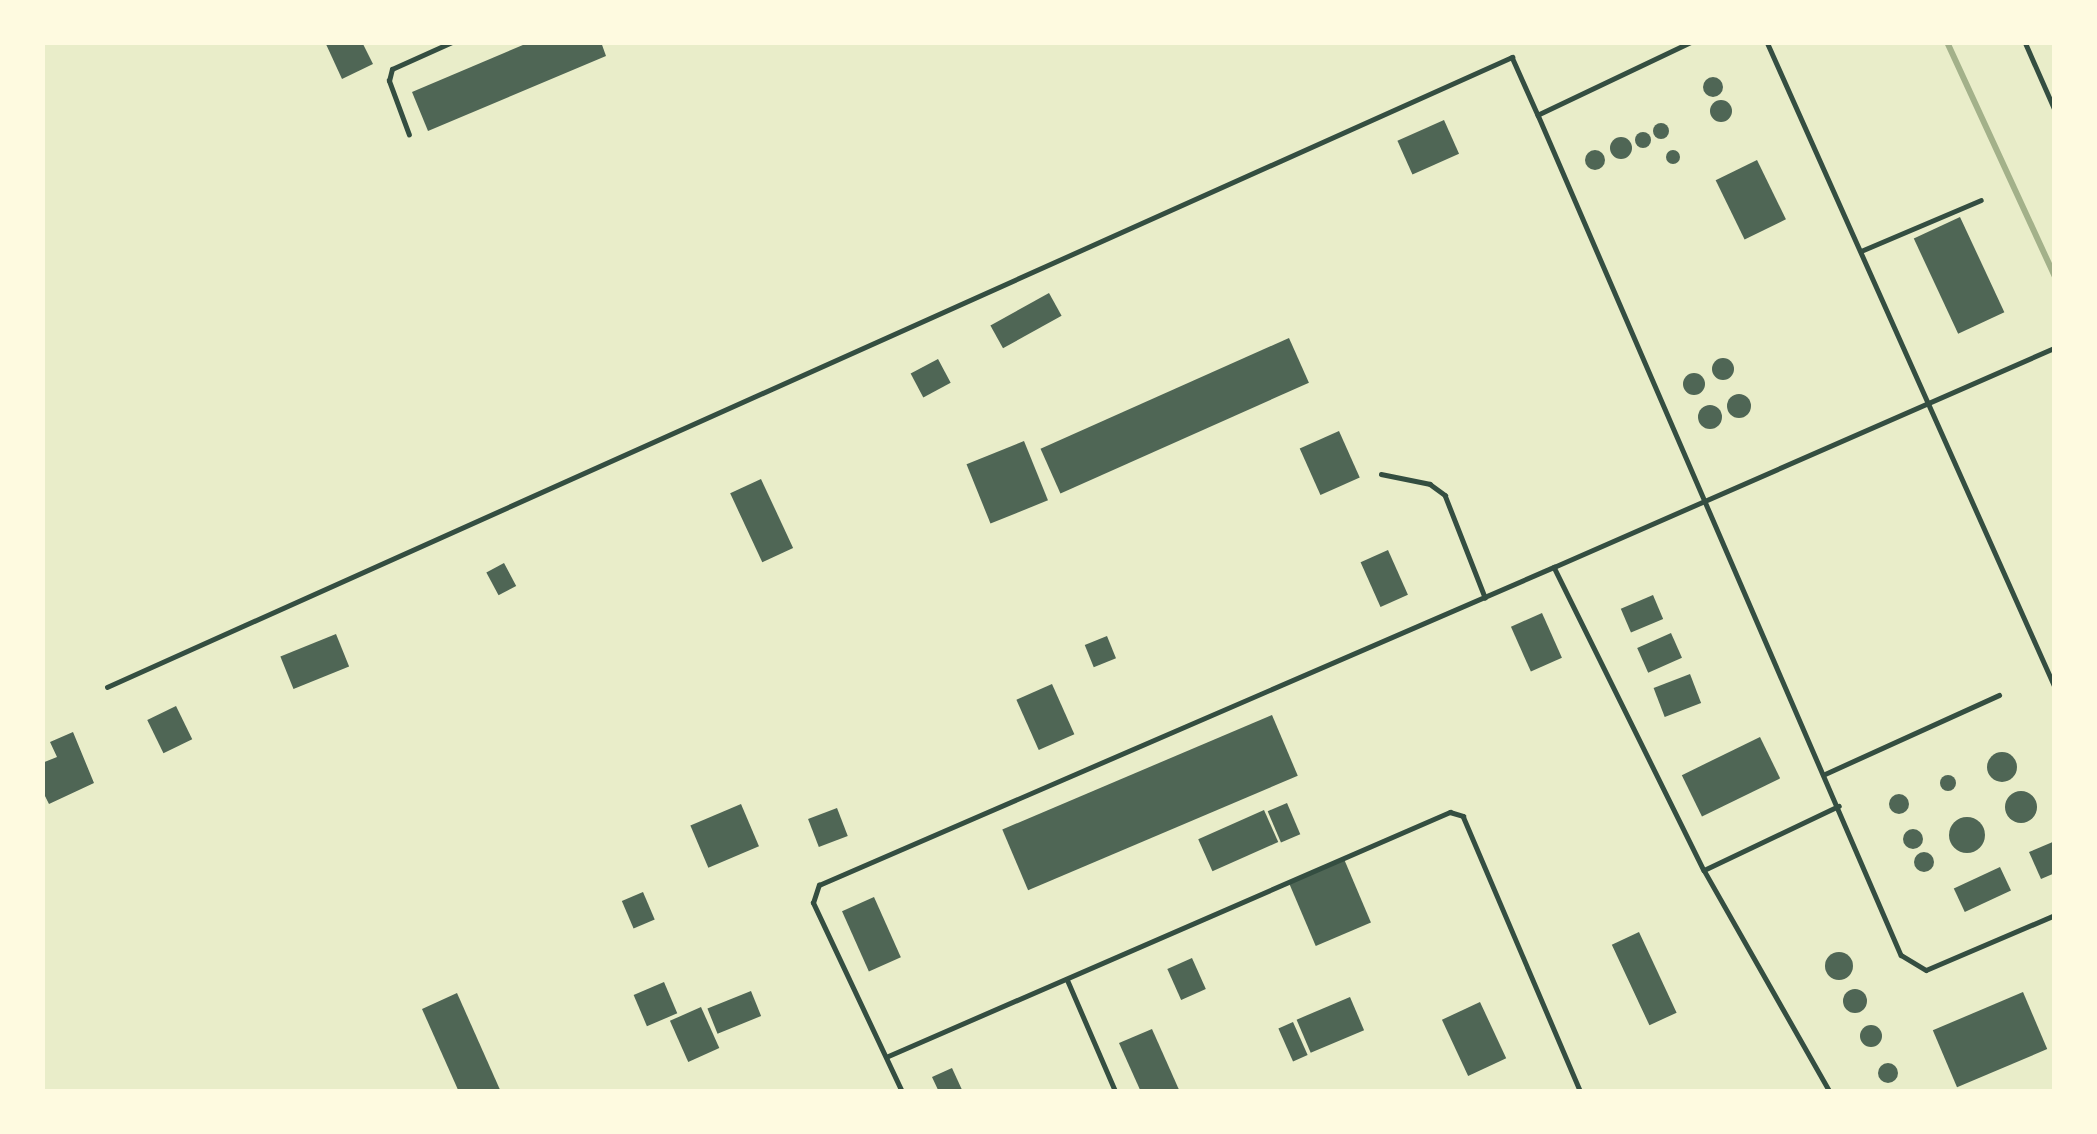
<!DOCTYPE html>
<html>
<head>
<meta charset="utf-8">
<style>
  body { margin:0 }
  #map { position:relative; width:2097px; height:1134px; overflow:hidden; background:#e9edc9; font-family:"Alegreya Sans",sans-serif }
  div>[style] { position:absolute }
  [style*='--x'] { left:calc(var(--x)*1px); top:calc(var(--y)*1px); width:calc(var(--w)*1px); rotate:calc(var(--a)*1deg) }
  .stream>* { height:6px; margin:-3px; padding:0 3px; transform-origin:3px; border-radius:3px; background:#a3b18a }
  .building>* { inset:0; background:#4f6655; transform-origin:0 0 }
  .round { border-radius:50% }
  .service>* { height:4.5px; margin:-2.25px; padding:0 2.25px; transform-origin:2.25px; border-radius:2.25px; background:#344e41 }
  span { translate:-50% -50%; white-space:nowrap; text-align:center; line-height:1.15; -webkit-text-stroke:12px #fefae0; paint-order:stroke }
  .frame { position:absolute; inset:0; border:45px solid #fefae0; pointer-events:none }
</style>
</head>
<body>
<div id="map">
  <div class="stream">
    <div style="--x:1947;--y:42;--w:259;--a:65.3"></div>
  </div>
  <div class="building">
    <div style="clip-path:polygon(325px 42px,362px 42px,373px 64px,342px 79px)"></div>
    <div style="clip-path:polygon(530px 42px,601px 42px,606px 56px,428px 131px,412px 92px)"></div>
    <div class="round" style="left:1703px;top:77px;width:20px;height:20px"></div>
    <div class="round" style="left:1710px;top:100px;width:22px;height:22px"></div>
    <div style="left:1444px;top:120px;width:37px;height:51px;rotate:66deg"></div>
    <div class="round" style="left:1653px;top:123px;width:16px;height:16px"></div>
    <div class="round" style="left:1635px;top:132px;width:16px;height:16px"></div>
    <div class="round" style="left:1610px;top:137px;width:22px;height:22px"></div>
    <div class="round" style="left:1585px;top:150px;width:20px;height:20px"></div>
    <div class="round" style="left:1666px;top:150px;width:14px;height:14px"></div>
    <div style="left:1757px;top:160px;width:66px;height:46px;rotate:64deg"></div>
    <div style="left:1960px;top:217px;width:105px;height:51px;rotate:65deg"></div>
    <div style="left:1049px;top:293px;width:26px;height:67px;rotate:61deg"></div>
    <div style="left:1289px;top:338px;width:49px;height:272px;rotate:66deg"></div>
    <div class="round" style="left:1712px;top:358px;width:22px;height:22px"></div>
    <div style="left:938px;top:359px;width:27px;height:31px;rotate:62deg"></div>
    <div class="round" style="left:1683px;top:373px;width:22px;height:22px"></div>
    <div class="round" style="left:1727px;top:394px;width:24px;height:24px"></div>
    <div class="round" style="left:1698px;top:405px;width:24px;height:24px"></div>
    <div style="left:1339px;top:431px;width:51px;height:43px;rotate:66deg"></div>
    <div style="left:1024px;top:441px;width:64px;height:62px;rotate:68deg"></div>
    <div style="left:761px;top:479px;width:76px;height:34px;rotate:65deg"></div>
    <div style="left:1388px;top:550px;width:49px;height:30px;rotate:66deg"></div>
    <div style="left:504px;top:563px;width:26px;height:20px;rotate:62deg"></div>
    <div style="left:1653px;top:595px;width:26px;height:35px;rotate:67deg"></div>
    <div style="left:1542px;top:613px;width:49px;height:34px;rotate:66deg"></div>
    <div style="left:1671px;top:633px;width:27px;height:37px;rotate:66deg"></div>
    <div style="left:336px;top:634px;width:35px;height:60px;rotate:68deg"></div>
    <div style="left:1107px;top:636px;width:24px;height:24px;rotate:68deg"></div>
    <div style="left:1690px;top:674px;width:31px;height:39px;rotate:69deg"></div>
    <div style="left:1052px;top:684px;width:55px;height:39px;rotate:66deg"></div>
    <div style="left:176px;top:706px;width:37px;height:32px;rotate:64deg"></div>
    <div style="left:1272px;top:715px;width:66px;height:293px;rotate:67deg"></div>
    <div style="clip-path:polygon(73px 732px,94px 783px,49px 804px,42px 790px,42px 763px,57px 757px,50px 742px)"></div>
    <div style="left:1760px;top:737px;width:46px;height:87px;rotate:64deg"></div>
    <div class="round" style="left:1987px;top:752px;width:30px;height:30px"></div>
    <div class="round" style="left:1940px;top:775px;width:16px;height:16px"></div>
    <div class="round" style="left:2005px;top:791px;width:32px;height:32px"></div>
    <div class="round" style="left:1889px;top:794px;width:20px;height:20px"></div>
    <div style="left:1287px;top:803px;width:34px;height:21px;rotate:67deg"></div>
    <div style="left:741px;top:804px;width:46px;height:55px;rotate:67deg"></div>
    <div style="left:837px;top:808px;width:30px;height:31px;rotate:69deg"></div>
    <div style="left:1264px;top:810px;width:35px;height:72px;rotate:66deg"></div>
    <div class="round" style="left:1949px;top:817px;width:36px;height:36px"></div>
    <div class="round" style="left:1903px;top:829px;width:20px;height:20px"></div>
    <div style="clip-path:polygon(2055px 841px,2055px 873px,2041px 879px,2029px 852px)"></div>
    <div class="round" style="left:1914px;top:852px;width:20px;height:20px"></div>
    <div style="left:1344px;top:859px;width:69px;height:60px;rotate:67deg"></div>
    <div style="left:2000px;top:867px;width:26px;height:51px;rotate:65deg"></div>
    <div style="left:643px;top:892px;width:30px;height:23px;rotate:67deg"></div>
    <div style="left:874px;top:897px;width:66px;height:35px;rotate:66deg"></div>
    <div style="left:1639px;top:932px;width:89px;height:30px;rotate:65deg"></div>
    <div class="round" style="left:1825px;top:952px;width:28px;height:28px"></div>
    <div style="left:1192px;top:958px;width:34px;height:27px;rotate:66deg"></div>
    <div style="left:664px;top:982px;width:34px;height:33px;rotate:67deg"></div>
    <div class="round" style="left:1843px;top:989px;width:24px;height:24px"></div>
    <div style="left:751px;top:991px;width:27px;height:47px;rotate:68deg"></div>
    <div style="left:2023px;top:992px;width:62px;height:98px;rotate:67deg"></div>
    <div style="clip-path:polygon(457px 993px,501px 1092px,459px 1092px,422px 1009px)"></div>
    <div style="left:1350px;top:997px;width:36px;height:58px;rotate:67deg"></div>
    <div style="left:1480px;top:1002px;width:62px;height:42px;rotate:65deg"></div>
    <div style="left:701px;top:1007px;width:45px;height:34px;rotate:66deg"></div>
    <div style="left:1293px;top:1022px;width:36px;height:16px;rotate:66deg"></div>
    <div class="round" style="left:1860px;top:1025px;width:22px;height:22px"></div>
    <div style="clip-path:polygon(1152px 1029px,1180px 1092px,1141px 1092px,1119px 1043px)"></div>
    <div class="round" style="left:1878px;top:1063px;width:20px;height:20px"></div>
    <div style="clip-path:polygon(952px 1068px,963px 1092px,939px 1092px,932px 1077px)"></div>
  </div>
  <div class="service">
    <div style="--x:1692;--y:42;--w:170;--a:154.6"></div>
    <div style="--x:1538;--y:115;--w:915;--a:66.63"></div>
    <div style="--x:1901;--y:955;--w:29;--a:31"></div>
    <div style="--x:1926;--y:970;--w:140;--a:-23.1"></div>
    <div style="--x:1767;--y:42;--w:706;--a:65.94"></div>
    <div style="--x:2025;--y:42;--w:74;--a:66.2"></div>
    <div style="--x:409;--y:135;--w:58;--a:-110.3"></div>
    <div style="--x:389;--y:81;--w:12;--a:-76"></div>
    <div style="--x:392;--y:69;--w:66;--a:-24.2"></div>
    <div style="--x:1861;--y:251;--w:130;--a:-23"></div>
    <div style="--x:1381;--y:474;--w:50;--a:11.5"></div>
    <div style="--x:1430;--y:484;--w:19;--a:36"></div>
    <div style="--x:1445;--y:495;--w:110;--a:68.6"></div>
    <div style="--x:1554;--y:567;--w:546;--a:-23.65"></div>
    <div style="--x:107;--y:687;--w:1540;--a:-24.15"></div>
    <div style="--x:1512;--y:57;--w:64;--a:65.9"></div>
    <div style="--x:1825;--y:774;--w:191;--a:-24.4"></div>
    <div style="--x:1704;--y:870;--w:149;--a:-25.4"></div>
    <div style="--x:1067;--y:979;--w:123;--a:66.6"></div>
    <div style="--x:886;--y:1057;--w:615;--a:-23.48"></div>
    <div style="--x:1450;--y:812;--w:14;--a:17"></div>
    <div style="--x:1463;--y:816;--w:300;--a:66.9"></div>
    <div style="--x:902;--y:1092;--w:209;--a:-115.2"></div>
    <div style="--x:813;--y:903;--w:19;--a:-72"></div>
    <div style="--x:819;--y:885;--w:801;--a:-23.4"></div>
    <div style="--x:1554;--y:567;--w:338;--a:63.7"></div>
    <div style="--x:1704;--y:870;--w:255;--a:60.4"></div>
  </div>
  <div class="frame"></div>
</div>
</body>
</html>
